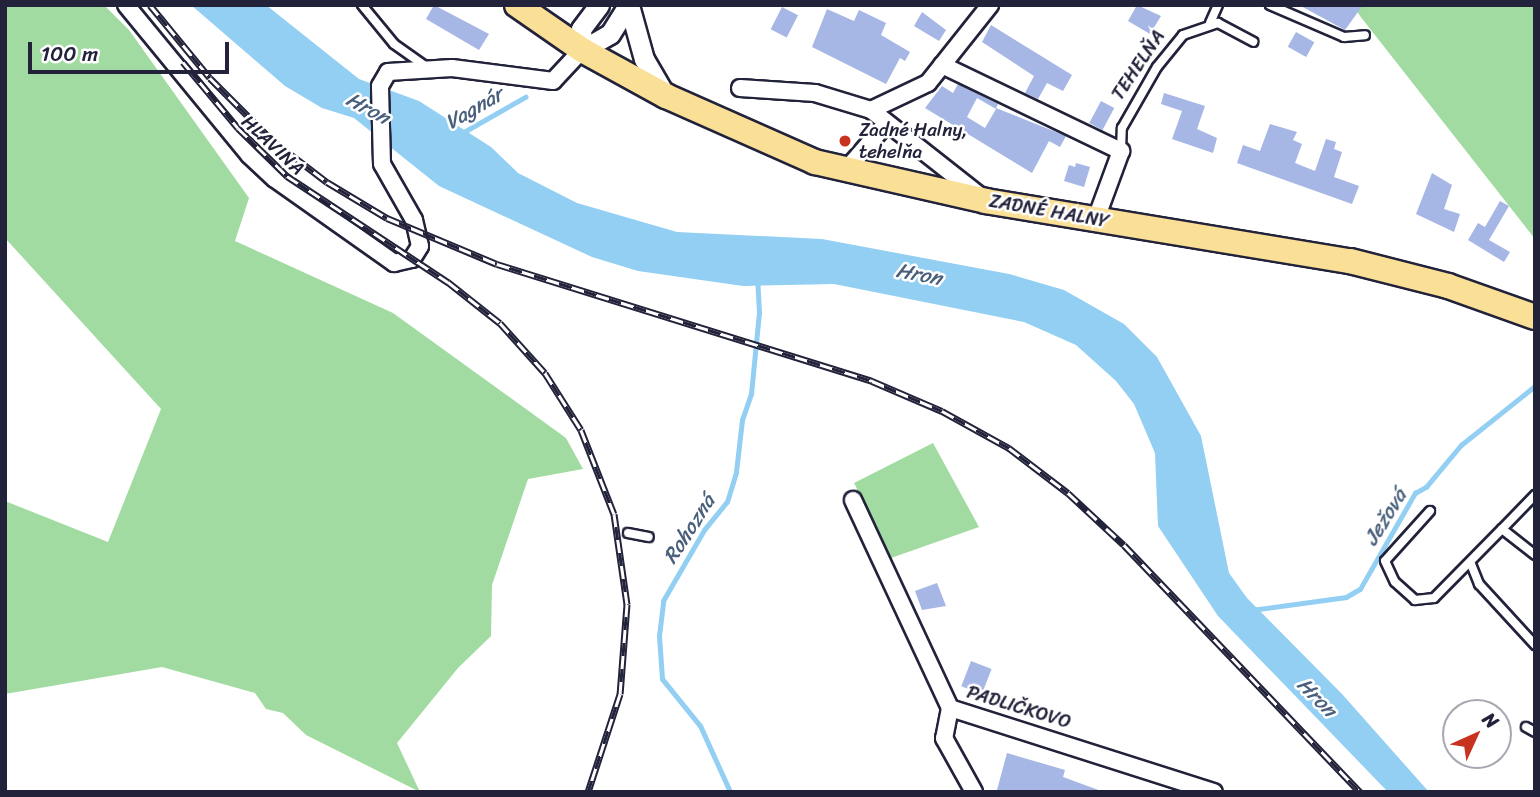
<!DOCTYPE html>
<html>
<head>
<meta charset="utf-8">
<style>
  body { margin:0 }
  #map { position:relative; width:1540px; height:797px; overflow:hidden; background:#fff; font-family:Sriracha,sans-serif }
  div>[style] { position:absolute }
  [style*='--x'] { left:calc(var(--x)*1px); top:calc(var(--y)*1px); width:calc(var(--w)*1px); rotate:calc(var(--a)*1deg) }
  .green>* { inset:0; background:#a1dba1 }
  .water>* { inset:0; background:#92cff2 }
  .stream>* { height:4.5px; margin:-2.25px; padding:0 2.25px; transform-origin:2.25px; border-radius:2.25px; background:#92cff2 }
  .building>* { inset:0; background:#a6b6e5; transform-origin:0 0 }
  .roads { filter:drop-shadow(2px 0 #22223b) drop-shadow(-2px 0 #22223b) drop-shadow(0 2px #22223b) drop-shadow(0 -2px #22223b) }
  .service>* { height:8px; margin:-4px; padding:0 4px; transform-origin:4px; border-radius:4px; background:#fff }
  .minor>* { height:16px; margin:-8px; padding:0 8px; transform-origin:8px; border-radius:8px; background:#fff }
  .tertiary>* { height:19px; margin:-9.5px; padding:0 9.5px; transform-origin:9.5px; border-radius:9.5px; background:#fff }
  .primary>* { height:24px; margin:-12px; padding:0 12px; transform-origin:12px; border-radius:12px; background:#fadf96 }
  .rail>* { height:7px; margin-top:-3.5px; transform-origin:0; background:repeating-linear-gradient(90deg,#fff 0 13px,#22223b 0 26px); box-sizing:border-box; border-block:2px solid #22223b }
  .dots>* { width:19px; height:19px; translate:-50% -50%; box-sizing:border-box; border:4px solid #fff; border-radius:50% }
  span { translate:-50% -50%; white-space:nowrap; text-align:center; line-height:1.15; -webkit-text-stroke:5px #fff; paint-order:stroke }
  .street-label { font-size:19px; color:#22223b }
  .poi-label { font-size:19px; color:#22223b }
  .left { translate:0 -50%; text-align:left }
  .water-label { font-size:21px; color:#495f7b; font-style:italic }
  .frame { position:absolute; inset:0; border:7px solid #22223b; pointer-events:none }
  .north { position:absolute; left:1442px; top:699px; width:70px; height:70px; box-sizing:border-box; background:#fff; border:2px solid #a7a7b1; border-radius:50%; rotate:45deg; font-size:19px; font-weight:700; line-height:28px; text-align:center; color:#22223b }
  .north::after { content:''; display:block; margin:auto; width:24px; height:32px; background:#c8321e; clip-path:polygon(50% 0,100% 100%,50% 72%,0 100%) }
  .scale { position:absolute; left:28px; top:42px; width:201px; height:32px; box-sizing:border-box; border:4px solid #22223b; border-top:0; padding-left:9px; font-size:21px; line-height:24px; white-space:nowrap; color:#22223b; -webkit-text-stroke:5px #fff; paint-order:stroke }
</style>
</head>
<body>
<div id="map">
  <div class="green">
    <div style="clip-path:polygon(5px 5px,104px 5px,129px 30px,249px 198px,235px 241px,393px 313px,566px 438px,583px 469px,528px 479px,492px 585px,491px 636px,458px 668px,397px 743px,420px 792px,306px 735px,283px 713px,266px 709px,255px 693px,162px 667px,5px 694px,5px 501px,108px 542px,161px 409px,5px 238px)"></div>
    <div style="clip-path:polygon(1353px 5px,1535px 5px,1535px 239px,1360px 16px)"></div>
    <div style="clip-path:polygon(933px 443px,979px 527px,891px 558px,854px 483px)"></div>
  </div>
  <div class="water">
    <div style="clip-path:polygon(191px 5px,266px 5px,359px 79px,419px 101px,491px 147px,518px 173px,577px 203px,677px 232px,822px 239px,1009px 274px,1064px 290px,1124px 324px,1157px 357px,1201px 436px,1229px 573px,1247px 598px,1342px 694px,1429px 792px,1388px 792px,1218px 616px,1158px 526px,1155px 453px,1134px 404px,1116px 381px,1076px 345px,1024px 322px,834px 284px,743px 286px,638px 271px,592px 257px,439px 186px,354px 118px,322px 108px,285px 86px)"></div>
  </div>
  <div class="stream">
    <div style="--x:462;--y:133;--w:73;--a:-29.7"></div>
    <div style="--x:1251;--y:610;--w:96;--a:-7.8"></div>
    <div style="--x:1346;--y:597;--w:16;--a:-30"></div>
    <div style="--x:1360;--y:589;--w:111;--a:-60.2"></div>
    <div style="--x:1415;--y:493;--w:13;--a:-29"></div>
    <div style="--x:1426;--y:487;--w:55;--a:-50.2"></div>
    <div style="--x:1461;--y:445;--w:95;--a:-38.6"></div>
    <div style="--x:730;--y:792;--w:72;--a:-114.4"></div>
    <div style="--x:700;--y:726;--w:60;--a:-129"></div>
    <div style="--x:662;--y:679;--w:43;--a:-94"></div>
    <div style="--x:659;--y:636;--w:35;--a:-83"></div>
    <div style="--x:663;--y:601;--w:82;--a:-60"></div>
    <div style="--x:704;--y:530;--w:36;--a:-51"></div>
    <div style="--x:727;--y:502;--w:31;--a:-73"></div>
    <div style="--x:736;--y:472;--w:52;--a:-83.4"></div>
    <div style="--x:742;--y:420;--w:28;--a:-71"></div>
    <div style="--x:751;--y:394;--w:81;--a:-84.4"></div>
    <div style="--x:759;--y:313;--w:33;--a:-93"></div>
  </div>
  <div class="building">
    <div style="clip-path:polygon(434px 5px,489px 34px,479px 50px,426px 19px)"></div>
    <div style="clip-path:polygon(1137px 5px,1161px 16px,1150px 34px,1128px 21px)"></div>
    <div style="clip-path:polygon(1299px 5px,1363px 5px,1345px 30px)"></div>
    <div style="left:782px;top:7px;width:18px;height:25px;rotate:27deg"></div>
    <div style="clip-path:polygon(827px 9px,854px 21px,859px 10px,886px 23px,881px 35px,910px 52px,905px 61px,900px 58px,886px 84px,812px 47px)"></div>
    <div style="clip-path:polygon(922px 12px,946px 30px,939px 41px,914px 26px)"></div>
    <div style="clip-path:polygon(991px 25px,1072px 75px,1063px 91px,1047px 83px,1038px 99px,1025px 93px,1034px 76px,982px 42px)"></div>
    <div style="left:1296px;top:32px;width:21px;height:17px;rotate:29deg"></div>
    <div style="clip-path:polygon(evenodd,958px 84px,998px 104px,996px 108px,1066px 136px,1060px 147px,1049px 141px,1032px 173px,925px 108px,942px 86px,953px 93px,958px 84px,977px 98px,996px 109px,985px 128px,967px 117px,977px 98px)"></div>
    <div style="clip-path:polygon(1164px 93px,1205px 106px,1197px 129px,1217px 138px,1213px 153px,1172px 139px,1182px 111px,1161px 104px)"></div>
    <div style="left:1101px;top:101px;width:15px;height:25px;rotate:28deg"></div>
    <div style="clip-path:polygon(1270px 124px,1297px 132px,1293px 140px,1302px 144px,1295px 163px,1315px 171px,1326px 139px,1336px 142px,1334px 149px,1342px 152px,1334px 177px,1359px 186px,1352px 204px,1237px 163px,1243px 145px,1260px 151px)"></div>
    <div style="clip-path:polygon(1076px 163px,1090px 167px,1084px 187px,1064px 181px,1069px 165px,1075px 167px)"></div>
    <div style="clip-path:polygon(1432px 173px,1452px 185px,1444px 209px,1460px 214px,1454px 232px,1416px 214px)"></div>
    <div style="clip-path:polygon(1500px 201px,1509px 206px,1489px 240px,1510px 252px,1504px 262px,1468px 240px,1478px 223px,1485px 227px)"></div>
    <div style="clip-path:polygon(937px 583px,946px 606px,922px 610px,915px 591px)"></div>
    <div style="left:971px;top:661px;width:22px;height:27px;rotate:21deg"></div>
    <div style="clip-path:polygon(1007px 753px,1065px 770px,1063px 777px,1104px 792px,997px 790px)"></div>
  </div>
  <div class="roads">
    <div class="service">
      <div style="--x:362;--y:5;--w:50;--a:50.6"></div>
      <div style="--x:394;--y:44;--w:42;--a:35.2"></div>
      <div style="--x:1270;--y:5;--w:81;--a:23.4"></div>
      <div style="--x:1344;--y:37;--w:21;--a:-5"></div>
      <div style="--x:1210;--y:23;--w:20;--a:-66"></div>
      <div style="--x:1121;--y:151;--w:23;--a:-88"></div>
      <div style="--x:1122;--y:128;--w:70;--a:-60.2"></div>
      <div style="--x:1157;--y:67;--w:41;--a:-50.9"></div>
      <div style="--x:1183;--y:35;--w:37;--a:-19"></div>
      <div style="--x:1218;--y:23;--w:40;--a:28"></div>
      <div style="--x:1535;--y:495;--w:47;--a:134.1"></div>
      <div style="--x:1502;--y:529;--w:42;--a:38.2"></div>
      <div style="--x:1430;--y:511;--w:67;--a:132"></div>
      <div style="--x:1385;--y:561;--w:23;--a:65"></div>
      <div style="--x:1395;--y:582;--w:27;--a:42"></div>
      <div style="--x:1415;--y:600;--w:19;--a:-6"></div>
      <div style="--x:1434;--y:598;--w:97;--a:-45.4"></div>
      <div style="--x:628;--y:533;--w:21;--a:11"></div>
      <div style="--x:1471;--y:564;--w:22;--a:68"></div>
      <div style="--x:1479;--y:584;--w:83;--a:47.4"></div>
      <div style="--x:1526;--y:727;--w:10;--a:29"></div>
    </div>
    <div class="minor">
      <div style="--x:126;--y:5;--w:194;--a:50.6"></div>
      <div style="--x:249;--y:155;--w:35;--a:43"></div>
      <div style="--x:275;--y:179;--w:146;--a:35.2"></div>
      <div style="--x:394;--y:263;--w:18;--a:-13"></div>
      <div style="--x:412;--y:259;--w:15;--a:-58"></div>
      <div style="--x:420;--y:246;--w:27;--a:-103"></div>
      <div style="--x:414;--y:220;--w:64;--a:-119.7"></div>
      <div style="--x:382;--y:164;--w:78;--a:-91.5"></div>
      <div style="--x:380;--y:86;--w:16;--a:-60"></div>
      <div style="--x:388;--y:72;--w:64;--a:-3.6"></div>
      <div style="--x:452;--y:68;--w:102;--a:7.3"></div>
      <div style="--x:553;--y:81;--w:42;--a:-46.9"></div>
      <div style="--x:942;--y:65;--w:199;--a:25.7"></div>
      <div style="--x:1121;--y:151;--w:72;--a:110.2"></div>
      <div style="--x:740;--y:88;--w:75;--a:3.8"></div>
      <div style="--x:815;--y:93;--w:59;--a:16.9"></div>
      <div style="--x:871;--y:110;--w:137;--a:38.2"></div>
      <div style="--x:871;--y:110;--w:63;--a:-25.3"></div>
      <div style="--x:928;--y:83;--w:100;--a:-51.5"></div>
      <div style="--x:846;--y:170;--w:62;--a:-48.9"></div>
      <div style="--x:853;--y:500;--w:230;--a:65"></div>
      <div style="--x:950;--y:708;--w:277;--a:17.7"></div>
      <div style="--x:950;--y:708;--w:31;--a:101"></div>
      <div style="--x:944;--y:738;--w:62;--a:60.9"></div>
    </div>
    <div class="tertiary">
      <div style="--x:599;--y:5;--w:30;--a:127"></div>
      <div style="--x:581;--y:29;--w:21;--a:87"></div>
      <div style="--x:582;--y:50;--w:32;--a:-30"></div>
      <div style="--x:610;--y:34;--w:34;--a:-58"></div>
      <div style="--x:629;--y:5;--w:56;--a:74.5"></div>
      <div style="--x:644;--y:59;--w:42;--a:59.7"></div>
    </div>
    <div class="primary">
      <div style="--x:517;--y:5;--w:79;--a:34.7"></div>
      <div style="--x:582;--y:50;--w:96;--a:28.7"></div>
      <div style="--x:666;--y:96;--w:163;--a:23.9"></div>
      <div style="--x:815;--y:162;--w:175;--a:12.8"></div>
      <div style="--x:986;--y:201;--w:369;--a:9.4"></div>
      <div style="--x:1350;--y:261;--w:101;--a:14.3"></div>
      <div style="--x:1448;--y:286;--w:92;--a:19.6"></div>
    </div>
  </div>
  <div class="rail">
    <div style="--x:150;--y:5;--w:94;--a:50.6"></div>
    <div style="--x:210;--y:78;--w:88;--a:45"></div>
    <div style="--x:272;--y:140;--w:69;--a:37.4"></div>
    <div style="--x:327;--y:182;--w:70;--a:31"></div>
    <div style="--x:387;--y:218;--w:119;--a:22.7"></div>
    <div style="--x:497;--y:264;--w:393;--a:17.3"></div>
    <div style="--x:872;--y:381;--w:76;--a:23.2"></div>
    <div style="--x:942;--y:411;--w:77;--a:28.9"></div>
    <div style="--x:1009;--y:448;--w:74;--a:37.3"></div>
    <div style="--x:1068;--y:493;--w:76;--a:42.9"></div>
    <div style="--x:1124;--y:545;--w:342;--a:46.3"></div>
    <div style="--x:183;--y:62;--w:86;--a:50.2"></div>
    <div style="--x:238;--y:128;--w:69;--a:44.4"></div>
    <div style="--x:287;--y:176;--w:193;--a:33.4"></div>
    <div style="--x:448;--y:282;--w:66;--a:38.3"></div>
    <div style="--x:500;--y:323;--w:67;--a:48"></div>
    <div style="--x:545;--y:373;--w:67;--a:57.7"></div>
    <div style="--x:581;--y:430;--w:90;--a:68.6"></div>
    <div style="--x:614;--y:514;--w:91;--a:81.8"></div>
    <div style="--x:627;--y:604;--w:90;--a:94.4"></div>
    <div style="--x:620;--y:694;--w:103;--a:108.1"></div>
  </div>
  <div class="dots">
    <div style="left:845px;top:141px;background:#c8321e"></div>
  </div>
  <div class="street-label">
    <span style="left:1138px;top:65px;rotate:-56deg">TEHELŇA</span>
    <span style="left:273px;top:145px;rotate:43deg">HLAVINA</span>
    <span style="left:1049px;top:211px;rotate:10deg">ZADNÉ HALNY</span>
    <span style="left:1019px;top:707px;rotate:17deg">PADLIČKOVO</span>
  </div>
  <div class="poi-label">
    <span class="left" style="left:859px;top:141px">Zadné Halny,<br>tehelňa</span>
  </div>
  <div class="water-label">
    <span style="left:368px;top:108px;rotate:28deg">Hron</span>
    <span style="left:474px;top:108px;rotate:-30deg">Vagnár</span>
    <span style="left:919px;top:274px;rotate:11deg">Hron</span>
    <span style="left:1385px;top:517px;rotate:-58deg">Ježová</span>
    <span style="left:689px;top:529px;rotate:-57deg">Rohozná</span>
    <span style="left:1317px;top:697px;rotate:45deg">Hron</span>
  </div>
  <div class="frame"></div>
  <div class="north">N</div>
  <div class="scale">100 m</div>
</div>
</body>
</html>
